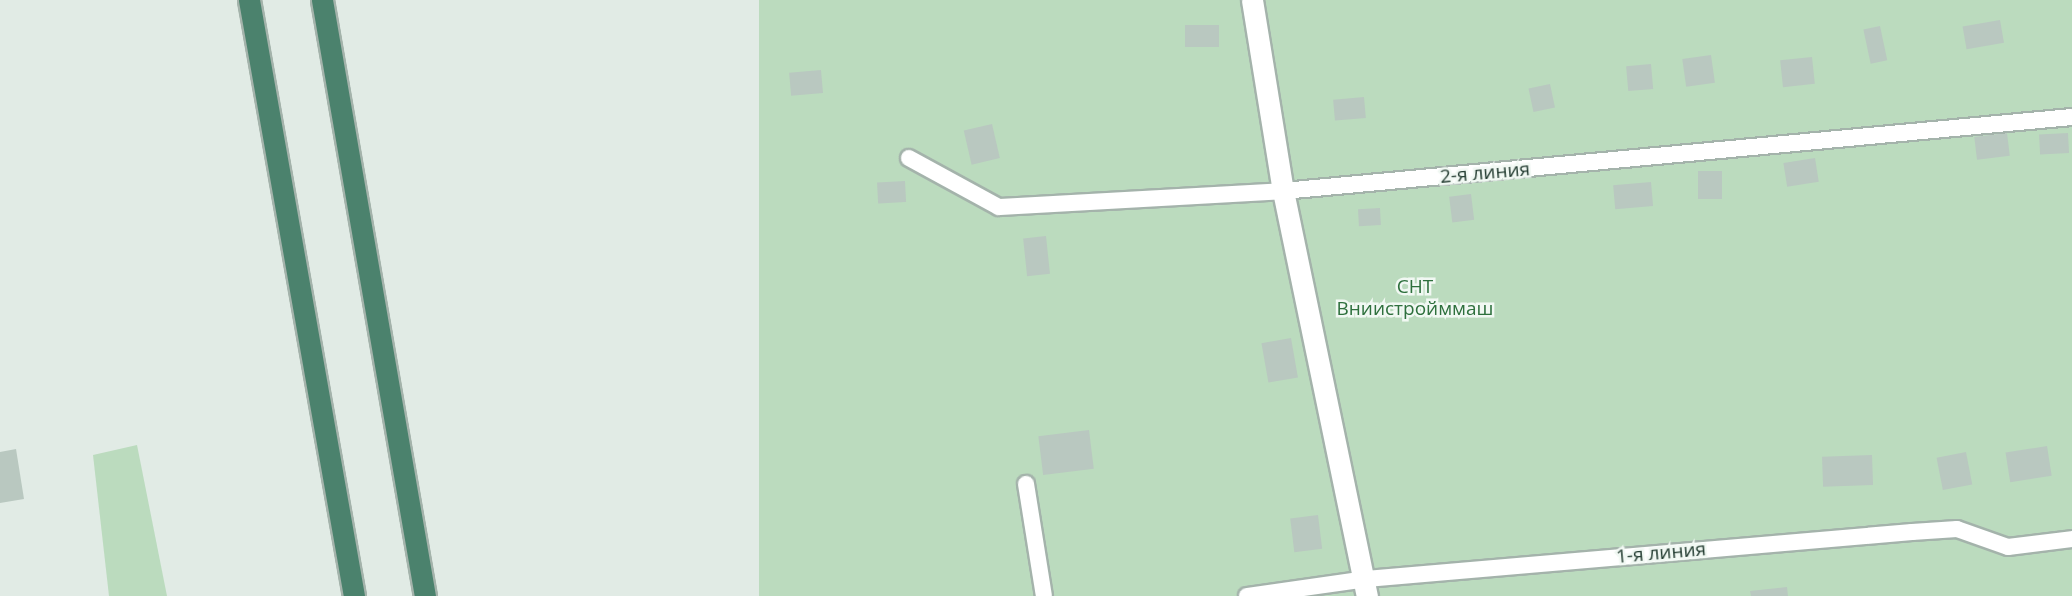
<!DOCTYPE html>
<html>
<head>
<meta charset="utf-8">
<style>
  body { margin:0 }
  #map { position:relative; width:2072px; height:596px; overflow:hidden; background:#e1ebe5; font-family:"Open Sans",sans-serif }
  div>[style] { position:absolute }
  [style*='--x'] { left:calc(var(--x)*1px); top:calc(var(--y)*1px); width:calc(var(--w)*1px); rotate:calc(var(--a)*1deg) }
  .green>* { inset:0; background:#bbdbbe; transform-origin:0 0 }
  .building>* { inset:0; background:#b9c8c0; transform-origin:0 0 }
  .roads { filter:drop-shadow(2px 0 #a4b3ab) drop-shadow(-2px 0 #a4b3ab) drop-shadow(0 2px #a4b3ab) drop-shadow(0 -2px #a4b3ab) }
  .service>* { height:16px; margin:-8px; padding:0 8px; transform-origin:8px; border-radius:8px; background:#fff }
  .minor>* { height:21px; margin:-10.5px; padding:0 10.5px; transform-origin:10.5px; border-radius:10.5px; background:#fff }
  .trunk>* { height:21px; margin:-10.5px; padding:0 10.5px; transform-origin:10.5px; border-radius:10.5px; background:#4b826d }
  span { translate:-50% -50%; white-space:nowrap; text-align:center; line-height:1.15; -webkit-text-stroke:5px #f1f8f3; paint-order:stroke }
  .street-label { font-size:19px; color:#223b30 }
  .park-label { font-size:19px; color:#2e703d }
</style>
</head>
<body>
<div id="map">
  <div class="green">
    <div style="left:759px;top:0;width:1313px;height:608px"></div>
    <div style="clip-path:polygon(137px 445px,167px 596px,109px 596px,93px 455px)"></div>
  </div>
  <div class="building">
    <div style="left:2000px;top:20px;width:23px;height:38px;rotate:80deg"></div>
    <div style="left:1185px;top:25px;width:34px;height:22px"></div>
    <div style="left:1880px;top:26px;width:35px;height:17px;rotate:78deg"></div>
    <div style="left:1711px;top:55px;width:28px;height:29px;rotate:82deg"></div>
    <div style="left:1812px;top:57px;width:27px;height:32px;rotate:84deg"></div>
    <div style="left:1651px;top:64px;width:25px;height:25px;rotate:85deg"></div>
    <div style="left:821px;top:70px;width:23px;height:32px;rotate:85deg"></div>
    <div style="left:1550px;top:84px;width:24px;height:22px;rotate:78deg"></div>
    <div style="left:1364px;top:97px;width:21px;height:31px;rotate:85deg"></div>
    <div style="left:992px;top:124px;width:35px;height:29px;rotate:77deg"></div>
    <div style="left:2007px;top:133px;width:23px;height:33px;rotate:83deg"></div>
    <div style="left:2068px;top:133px;width:20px;height:29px;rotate:87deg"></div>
    <div style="left:1815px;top:158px;width:24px;height:32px;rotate:81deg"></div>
    <div style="left:1698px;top:171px;width:24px;height:28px"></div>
    <div style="left:905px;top:181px;width:21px;height:28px;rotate:87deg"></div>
    <div style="left:1651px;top:182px;width:24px;height:38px;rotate:85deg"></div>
    <div style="left:1471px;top:194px;width:26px;height:22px;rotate:83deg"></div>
    <div style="left:1380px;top:208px;width:17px;height:22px;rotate:87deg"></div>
    <div style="left:1046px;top:236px;width:38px;height:23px;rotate:84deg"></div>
    <div style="left:1291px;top:338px;width:40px;height:30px;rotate:80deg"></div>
    <div style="left:1089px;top:430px;width:39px;height:51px;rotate:83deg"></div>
    <div style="left:2047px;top:446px;width:30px;height:42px;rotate:81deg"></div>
    <div style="clip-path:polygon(16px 449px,24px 499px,0 503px,0 452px)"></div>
    <div style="left:1966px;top:452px;width:33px;height:30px;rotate:79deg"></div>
    <div style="left:1872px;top:455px;width:30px;height:50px;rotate:88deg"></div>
    <div style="left:1318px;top:515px;width:34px;height:28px;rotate:83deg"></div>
    <div style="clip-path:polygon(1787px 587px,1788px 596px,1751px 596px,1750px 591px)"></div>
  </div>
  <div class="roads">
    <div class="service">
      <div style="--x:909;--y:158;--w:102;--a:28.6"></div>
      <div style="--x:999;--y:207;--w:284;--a:-3.2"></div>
      <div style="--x:1283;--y:191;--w:792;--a:-5.36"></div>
      <div style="--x:1026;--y:484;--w:113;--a:80.9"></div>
      <div style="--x:1247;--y:596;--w:120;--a:-8.1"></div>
      <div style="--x:1366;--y:579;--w:548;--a:-4.92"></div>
      <div style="--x:1912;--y:532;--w:45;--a:-3.8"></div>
      <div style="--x:1957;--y:529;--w:54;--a:19.4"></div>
      <div style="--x:2008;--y:547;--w:64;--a:-7.1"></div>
    </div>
    <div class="minor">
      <div style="--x:1252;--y:0;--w:193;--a:80.8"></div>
      <div style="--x:1283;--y:191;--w:414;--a:78.3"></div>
    </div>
    <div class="trunk">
      <div style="--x:249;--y:0;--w:605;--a:80.01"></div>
      <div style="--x:322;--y:0;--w:605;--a:80.2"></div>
    </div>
  </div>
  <div class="street-label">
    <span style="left:1485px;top:173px;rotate:-5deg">2-я линия</span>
    <span style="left:1661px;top:553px;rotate:-5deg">1-я линия</span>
  </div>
  <div class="park-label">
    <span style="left:1415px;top:298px">СНТ<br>Вниистройммаш</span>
  </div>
</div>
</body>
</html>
